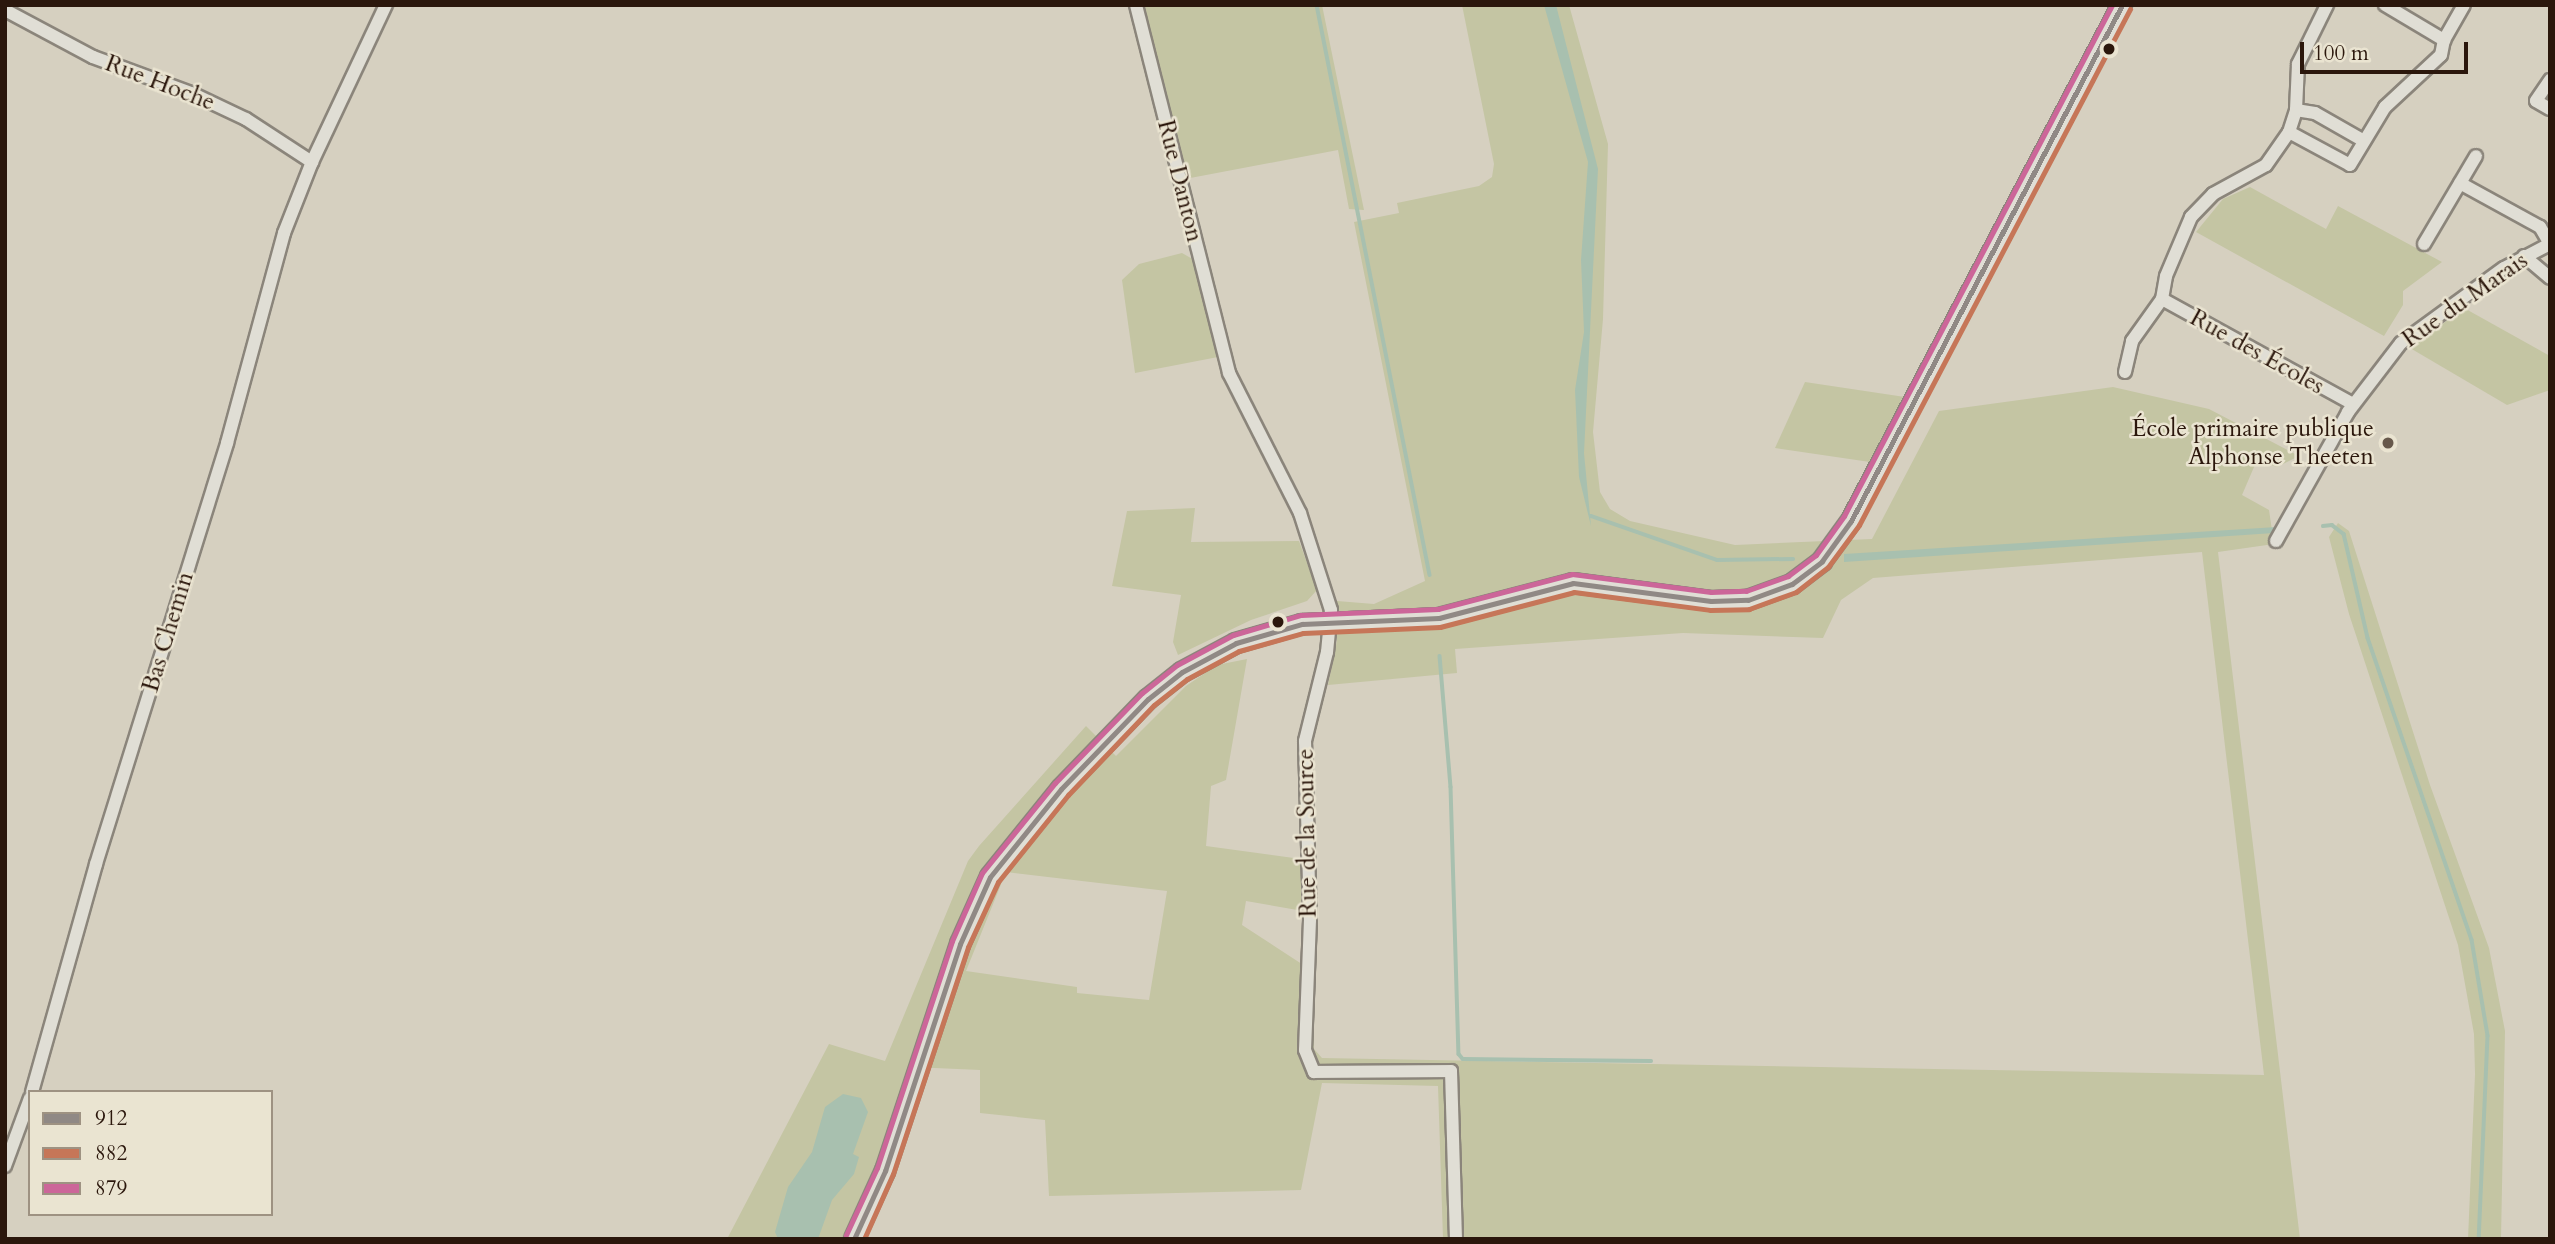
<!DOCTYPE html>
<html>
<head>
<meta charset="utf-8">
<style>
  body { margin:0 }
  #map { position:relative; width:2555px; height:1244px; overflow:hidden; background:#d6d0c0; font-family:Cardo,serif }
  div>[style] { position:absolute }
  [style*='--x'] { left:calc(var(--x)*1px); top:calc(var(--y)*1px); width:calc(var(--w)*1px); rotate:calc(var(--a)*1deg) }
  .green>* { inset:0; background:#c4c5a3 }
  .water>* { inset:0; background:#a8c0af }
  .stream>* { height:3.5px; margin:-1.75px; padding:0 1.75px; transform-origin:1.75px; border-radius:1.75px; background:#a8c0af }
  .roads { filter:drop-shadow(2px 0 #8b857b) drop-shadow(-2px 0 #8b857b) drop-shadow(0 2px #8b857b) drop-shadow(0 -2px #8b857b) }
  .minor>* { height:12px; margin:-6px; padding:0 6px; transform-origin:6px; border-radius:6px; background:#e0ded5 }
  .secondary>* { height:18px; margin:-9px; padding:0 9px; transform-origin:9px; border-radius:9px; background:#e0ded5 }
  .bus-1>* { height:5px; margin:-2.5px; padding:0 2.5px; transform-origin:2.5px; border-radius:2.5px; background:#908985 }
  .bus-2>* { height:5px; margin:-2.5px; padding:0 2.5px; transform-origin:2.5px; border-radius:2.5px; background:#c67658 }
  .bus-3>* { height:5px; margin:-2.5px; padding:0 2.5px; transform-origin:2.5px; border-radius:2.5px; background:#c69 }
  .dots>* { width:19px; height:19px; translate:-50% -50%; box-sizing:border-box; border:4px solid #eae4d1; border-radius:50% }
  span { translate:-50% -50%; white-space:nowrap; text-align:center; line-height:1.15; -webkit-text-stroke:5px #eae4d1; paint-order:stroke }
  .street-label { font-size:24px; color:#2b170c }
  .poi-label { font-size:24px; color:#2b170c }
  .right { translate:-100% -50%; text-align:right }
  .frame { position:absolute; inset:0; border:7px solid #2b170c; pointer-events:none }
  .legend { position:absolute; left:28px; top:1090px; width:245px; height:126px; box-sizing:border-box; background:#eae4d1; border:2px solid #9e9282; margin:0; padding:9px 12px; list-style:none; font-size:21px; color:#2b170c }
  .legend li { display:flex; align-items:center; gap:14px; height:35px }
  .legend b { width:35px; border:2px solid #9e9282 }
  .scale { position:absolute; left:2300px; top:42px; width:168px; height:32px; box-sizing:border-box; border:4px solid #2b170c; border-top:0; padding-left:9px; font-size:21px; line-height:24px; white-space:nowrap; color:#2b170c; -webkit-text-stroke:5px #eae4d1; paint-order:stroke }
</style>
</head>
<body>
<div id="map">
  <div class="green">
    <div style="clip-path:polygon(1142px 5px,1322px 5px,1364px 210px,1349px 209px,1338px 150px,1185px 179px)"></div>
    <div style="clip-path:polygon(evenodd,1462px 5px,1569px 5px,1608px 144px,1603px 319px,1593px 432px,1600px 492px,1610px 509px,1630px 521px,1735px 545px,1872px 539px,1939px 411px,2113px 387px,2209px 409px,2299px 456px,2277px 467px,2257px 460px,2242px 495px,2269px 510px,2274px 544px,2218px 552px,2300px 1239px,1443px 1239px,1438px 1086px,1322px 1083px,1301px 1190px,1049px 1196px,1045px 1120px,980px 1113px,980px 1070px,912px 1067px,873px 1184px,844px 1239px,727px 1239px,829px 1044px,885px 1061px,968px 861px,979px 846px,1086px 726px,1116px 756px,1186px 686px,1217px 665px,1247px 659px,1226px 780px,1211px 786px,1206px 846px,1301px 859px,1303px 911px,1246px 901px,1242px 925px,1314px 972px,1314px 1049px,1322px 1058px,2264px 1075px,2202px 552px,1873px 578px,1841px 600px,1823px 638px,1683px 633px,1455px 649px,1457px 673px,1328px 685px,1337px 640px,1337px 601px,1374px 604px,1425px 581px,1354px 222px,1399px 213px,1397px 203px,1479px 186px,1492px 177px,1494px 164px,1462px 5px,1006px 872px,1167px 891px,1149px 1000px,1077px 993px,1077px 987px,966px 971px,1006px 872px)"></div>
    <div style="clip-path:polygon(2250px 187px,2326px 229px,2338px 206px,2442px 262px,2403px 291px,2403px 305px,2384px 336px,2196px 232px,2223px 199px)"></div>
    <div style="clip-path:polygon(1182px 253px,1196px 261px,1218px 357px,1135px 373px,1122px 280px,1139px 264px)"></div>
    <div style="clip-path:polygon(2464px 308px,2550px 356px,2550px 390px,2507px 405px,2410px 348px)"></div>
    <div style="clip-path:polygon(1805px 382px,1905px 397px,1870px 462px,1775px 448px)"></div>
    <div style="clip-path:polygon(1195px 508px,1191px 542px,1299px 541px,1317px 590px,1307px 601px,1251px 620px,1178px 655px,1173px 642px,1181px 595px,1112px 586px,1127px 511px)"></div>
    <div style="clip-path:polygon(2338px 523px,2349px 531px,2430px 785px,2489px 948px,2505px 1031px,2501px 1239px,2468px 1239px,2475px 1074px,2474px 1034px,2458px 945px,2349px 614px,2329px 537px)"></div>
  </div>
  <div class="water">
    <div style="clip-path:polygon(1544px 5px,1556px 5px,1598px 169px,1584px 453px,1591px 526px,1579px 477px,1575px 390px,1584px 332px,1581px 260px,1588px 162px)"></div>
    <div style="clip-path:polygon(2277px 527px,2274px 533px,1844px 562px,1844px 554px)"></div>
    <div style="clip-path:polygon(843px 1094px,861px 1098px,868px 1112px,853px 1154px,859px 1157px,854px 1174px,832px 1200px,818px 1239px,778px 1239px,775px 1232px,788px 1187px,812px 1152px,825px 1107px)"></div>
  </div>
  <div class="stream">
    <div style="--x:1317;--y:5;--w:581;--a:78.79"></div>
    <div style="--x:1591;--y:516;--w:133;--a:19.2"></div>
    <div style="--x:1717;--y:560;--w:76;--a:-0.8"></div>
    <div style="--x:2323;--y:526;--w:9;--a:-6"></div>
    <div style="--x:2332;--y:525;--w:15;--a:37"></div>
    <div style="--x:2344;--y:534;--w:107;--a:77"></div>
    <div style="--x:2368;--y:638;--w:319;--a:71"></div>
    <div style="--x:2472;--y:940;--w:97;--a:80.5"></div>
    <div style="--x:2488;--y:1036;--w:203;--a:92.5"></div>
    <div style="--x:1440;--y:656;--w:131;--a:85.2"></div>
    <div style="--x:1451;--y:787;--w:267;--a:88.3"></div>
    <div style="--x:1459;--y:1054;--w:6;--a:51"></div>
    <div style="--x:1463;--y:1059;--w:188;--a:0.6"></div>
  </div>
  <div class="roads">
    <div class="minor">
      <div style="--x:1136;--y:5;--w:380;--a:75.8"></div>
      <div style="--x:1229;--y:373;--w:157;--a:63.1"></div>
      <div style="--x:1300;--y:513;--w:102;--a:72.3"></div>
      <div style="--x:1331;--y:610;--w:42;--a:95.4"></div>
      <div style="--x:1327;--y:652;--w:92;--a:103.9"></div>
      <div style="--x:1305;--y:741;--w:179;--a:88.4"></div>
      <div style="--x:1310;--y:920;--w:130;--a:92.2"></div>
      <div style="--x:1305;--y:1050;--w:24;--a:68"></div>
      <div style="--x:1314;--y:1072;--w:137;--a:-0.4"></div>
      <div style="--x:1451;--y:1071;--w:168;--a:88.3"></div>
      <div style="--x:2385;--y:5;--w:69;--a:30.7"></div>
      <div style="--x:5;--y:10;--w:100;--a:28.1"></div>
      <div style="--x:93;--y:57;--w:104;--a:20.2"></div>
      <div style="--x:191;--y:93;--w:61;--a:25.3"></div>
      <div style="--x:246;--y:119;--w:79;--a:33.1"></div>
      <div style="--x:2550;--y:80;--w:25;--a:124"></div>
      <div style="--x:2536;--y:101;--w:16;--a:30"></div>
      <div style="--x:2296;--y:110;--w:19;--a:9"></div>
      <div style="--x:2315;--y:113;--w:56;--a:29.7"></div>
      <div style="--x:2289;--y:132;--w:69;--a:28.4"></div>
      <div style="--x:2350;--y:165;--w:68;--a:-58.9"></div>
      <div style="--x:2385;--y:107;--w:76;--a:-42.9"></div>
      <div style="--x:2441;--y:55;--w:15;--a:-79"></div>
      <div style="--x:2444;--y:40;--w:40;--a:-60.3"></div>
      <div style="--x:2424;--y:244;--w:102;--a:-59.4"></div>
      <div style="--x:2524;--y:256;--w:34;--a:40"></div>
      <div style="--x:2162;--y:299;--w:218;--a:28.8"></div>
      <div style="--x:2125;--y:372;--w:32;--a:-77"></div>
      <div style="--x:2132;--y:341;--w:52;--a:-54.5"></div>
      <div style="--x:2162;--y:299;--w:23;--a:-80"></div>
      <div style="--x:2166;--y:276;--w:64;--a:-67"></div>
      <div style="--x:2191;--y:217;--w:32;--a:-46"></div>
      <div style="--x:2213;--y:194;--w:60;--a:-28.7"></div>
      <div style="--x:2266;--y:165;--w:40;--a:-55.1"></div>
      <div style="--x:2289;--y:132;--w:23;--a:-72"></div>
      <div style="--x:2296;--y:110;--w:46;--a:-87.5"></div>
      <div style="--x:2298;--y:64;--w:66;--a:-63.8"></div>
      <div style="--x:2276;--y:541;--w:148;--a:-60.8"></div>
      <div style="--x:2348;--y:412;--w:87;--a:-52.5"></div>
      <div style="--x:2401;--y:343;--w:127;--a:-36.1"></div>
      <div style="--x:2504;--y:268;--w:52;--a:-27.6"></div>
      <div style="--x:2550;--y:244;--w:20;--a:-120"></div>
      <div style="--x:2540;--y:227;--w:91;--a:-151.2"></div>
      <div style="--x:32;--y:1092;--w:237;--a:-74.3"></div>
      <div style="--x:96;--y:864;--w:441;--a:-72.7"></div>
      <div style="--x:227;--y:443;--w:218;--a:-74.8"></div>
      <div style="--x:284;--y:233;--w:76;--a:-68.5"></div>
      <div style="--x:312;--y:162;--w:174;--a:-64.8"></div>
      <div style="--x:5;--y:1166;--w:72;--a:-69.8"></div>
    </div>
    <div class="secondary">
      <div style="--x:854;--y:1239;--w:75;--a:-65.5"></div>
      <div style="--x:885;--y:1171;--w:239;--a:-71.7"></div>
      <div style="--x:960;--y:944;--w:73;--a:-65.9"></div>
      <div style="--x:990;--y:877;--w:113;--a:-51.1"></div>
      <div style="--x:1061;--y:789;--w:125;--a:-46"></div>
      <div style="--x:1148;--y:699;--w:43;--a:-38.5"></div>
      <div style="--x:1182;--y:672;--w:61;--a:-28.2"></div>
      <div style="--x:1236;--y:643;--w:69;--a:-16.1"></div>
      <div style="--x:1302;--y:624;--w:137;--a:-2.5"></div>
      <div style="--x:1439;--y:618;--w:138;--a:-14.6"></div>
      <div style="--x:1573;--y:583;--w:139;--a:7.4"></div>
      <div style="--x:1711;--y:601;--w:37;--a:-2"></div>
      <div style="--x:1748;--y:600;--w:47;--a:-20"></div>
      <div style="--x:1792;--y:584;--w:38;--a:-37"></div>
      <div style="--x:1822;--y:561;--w:49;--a:-54.1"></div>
      <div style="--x:1851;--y:521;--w:583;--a:-62.29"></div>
    </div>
  </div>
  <div class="bus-1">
    <div style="--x:854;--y:1239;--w:75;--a:-65.5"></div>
    <div style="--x:885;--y:1171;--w:239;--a:-71.7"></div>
    <div style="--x:960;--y:944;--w:73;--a:-65.9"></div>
    <div style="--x:990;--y:877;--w:113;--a:-51.1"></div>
    <div style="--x:1061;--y:789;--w:125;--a:-46"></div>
    <div style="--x:1148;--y:699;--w:43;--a:-38.5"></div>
    <div style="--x:1182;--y:672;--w:61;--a:-28.2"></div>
    <div style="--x:1236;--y:643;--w:69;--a:-16.1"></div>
    <div style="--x:1302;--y:624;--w:137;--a:-2.5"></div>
    <div style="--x:1439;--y:618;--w:138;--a:-14.6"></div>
    <div style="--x:1573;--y:583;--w:139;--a:7.4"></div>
    <div style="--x:1711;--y:601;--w:37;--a:-2"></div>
    <div style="--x:1748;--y:600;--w:47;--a:-20"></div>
    <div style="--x:1792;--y:584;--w:38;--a:-37"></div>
    <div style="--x:1822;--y:561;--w:49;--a:-54.1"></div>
    <div style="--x:1851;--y:521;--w:583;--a:-62.29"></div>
  </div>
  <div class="bus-2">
    <div style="--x:864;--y:1239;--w:71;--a:-66"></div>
    <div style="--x:893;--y:1174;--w:239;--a:-71.7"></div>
    <div style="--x:968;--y:947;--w:72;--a:-65.2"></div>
    <div style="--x:998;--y:882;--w:112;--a:-51.2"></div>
    <div style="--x:1068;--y:795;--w:124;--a:-46.3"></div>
    <div style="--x:1154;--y:705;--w:42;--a:-38.2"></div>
    <div style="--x:1187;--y:679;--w:59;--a:-28.3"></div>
    <div style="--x:1239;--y:651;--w:66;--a:-15.7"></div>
    <div style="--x:1303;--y:633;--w:137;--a:-2.5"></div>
    <div style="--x:1440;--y:627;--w:138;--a:-14.6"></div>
    <div style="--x:1574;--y:592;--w:137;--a:7.5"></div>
    <div style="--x:1710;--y:610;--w:39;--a:-1"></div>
    <div style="--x:1749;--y:609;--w:50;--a:-19.9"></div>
    <div style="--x:1796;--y:592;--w:41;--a:-38"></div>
    <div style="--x:1828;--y:567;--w:52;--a:-53.6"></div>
    <div style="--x:1859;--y:525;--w:583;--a:-62.29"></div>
  </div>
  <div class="bus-3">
    <div style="--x:846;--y:1235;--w:74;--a:-65.2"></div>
    <div style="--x:877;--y:1168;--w:239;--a:-71.7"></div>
    <div style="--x:952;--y:941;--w:74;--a:-66.2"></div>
    <div style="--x:982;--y:873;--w:116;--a:-51"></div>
    <div style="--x:1055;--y:783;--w:125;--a:-46"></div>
    <div style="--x:1142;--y:693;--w:45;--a:-38.7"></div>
    <div style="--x:1177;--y:665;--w:64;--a:-28.2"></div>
    <div style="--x:1233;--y:635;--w:71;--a:-16.4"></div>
    <div style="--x:1301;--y:615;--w:137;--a:-2.5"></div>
    <div style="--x:1438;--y:609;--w:138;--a:-14.6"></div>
    <div style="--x:1572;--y:574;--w:140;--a:7.4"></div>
    <div style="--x:1711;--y:592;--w:35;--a:-2"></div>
    <div style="--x:1746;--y:591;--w:45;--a:-19.7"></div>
    <div style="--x:1788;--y:576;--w:35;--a:-37"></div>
    <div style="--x:1816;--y:555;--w:48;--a:-54.3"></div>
    <div style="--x:1844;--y:516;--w:577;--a:-62.32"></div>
  </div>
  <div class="dots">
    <div style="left:2109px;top:49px;background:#2b170c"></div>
    <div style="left:2388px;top:443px;background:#67584b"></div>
    <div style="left:1278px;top:622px;background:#2b170c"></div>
  </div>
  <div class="street-label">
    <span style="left:160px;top:83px;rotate:21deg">Rue Hoche</span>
    <span style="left:1180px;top:181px;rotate:76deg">Rue Danton</span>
    <span style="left:2465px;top:300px;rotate:-35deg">Rue du Marais</span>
    <span style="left:2257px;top:352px;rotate:29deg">Rue des Écoles</span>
    <span style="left:168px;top:632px;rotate:-73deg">Bas Chemin</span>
    <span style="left:1307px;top:833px;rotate:-91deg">Rue de la Source</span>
  </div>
  <div class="poi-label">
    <span class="right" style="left:2374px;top:443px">École primaire publique<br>Alphonse Theeten</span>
  </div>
  <div class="frame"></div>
  <ul class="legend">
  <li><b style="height:9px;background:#908985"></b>912</li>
  <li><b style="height:9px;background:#c67658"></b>882</li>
  <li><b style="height:9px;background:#c69"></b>879</li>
  </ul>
  <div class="scale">100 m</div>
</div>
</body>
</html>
